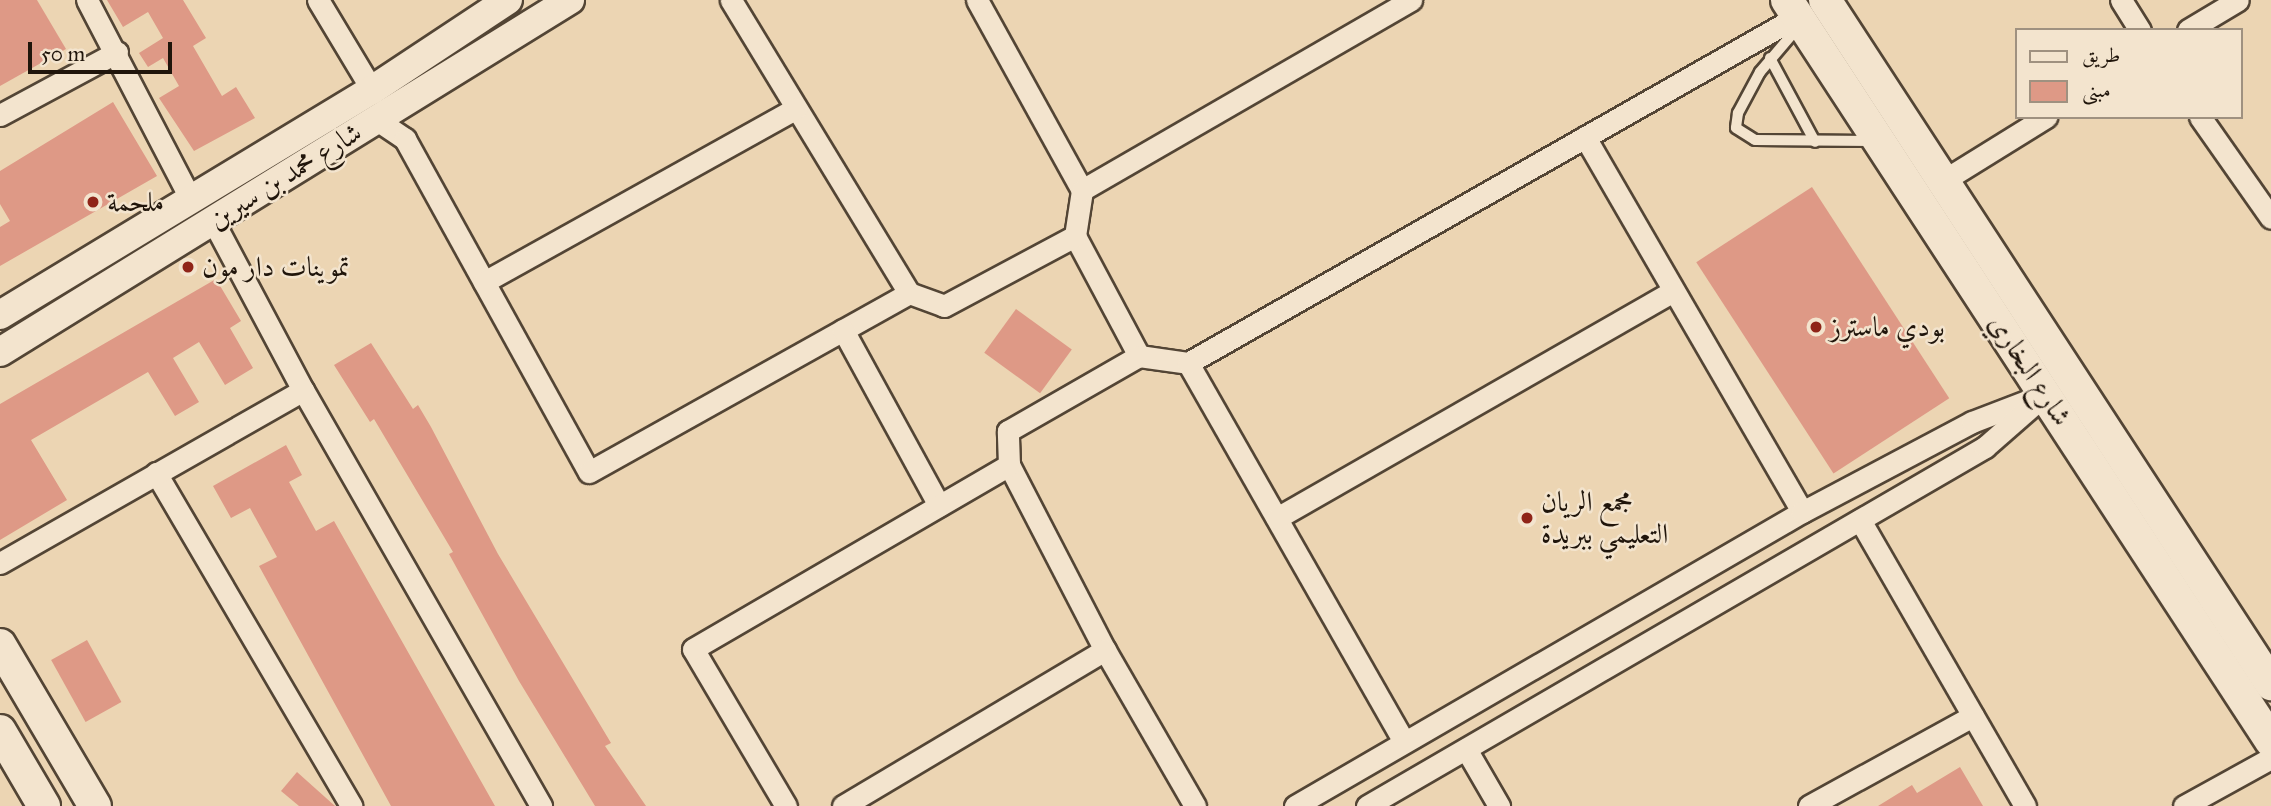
<!DOCTYPE html>
<html>
<head>
<meta charset="utf-8">
<style>
  body { margin:0 }
  #map { position:relative; width:2271px; height:806px; overflow:hidden; background:#ecd5b3; font-family:"IM FELL Great Primer",Amiri,serif }
  div>[style] { position:absolute }
  [style*='--x'] { left:calc(var(--x)*1px); top:calc(var(--y)*1px); width:calc(var(--w)*1px); rotate:calc(var(--a)*1deg) }
  .building>* { inset:0; background:#de9986; transform-origin:0 0 }
  .roads { filter:drop-shadow(2px 0 #534535) drop-shadow(-2px 0 #534535) drop-shadow(0 2px #534535) drop-shadow(0 -2px #534535) }
  .service>* { height:10px; margin:-5px; padding:0 5px; transform-origin:5px; border-radius:5px; background:#f3e4ce }
  .minor>* { height:21px; margin:-10.5px; padding:0 10.5px; transform-origin:10.5px; border-radius:10.5px; background:#f3e4ce }
  .tertiary>* { height:28px; margin:-14px; padding:0 14px; transform-origin:14px; border-radius:14px; background:#f3e4ce }
  .secondary>* { height:32px; margin:-16px; padding:0 16px; transform-origin:16px; border-radius:16px; background:#f3e4ce }
  .dots>* { width:19px; height:19px; translate:-50% -50%; box-sizing:border-box; border:4px solid #f3e4ce; border-radius:50% }
  span { translate:-50% -50%; white-space:nowrap; text-align:center; line-height:1.15; -webkit-text-stroke:5px #f3e4ce; paint-order:stroke }
  .street-label { font-size:28px; color:#20150b }
  .poi-label { font-size:28px; color:#20150b }
  .left { translate:0 -50%; text-align:left }
  .legend { position:absolute; left:2015px; top:28px; width:228px; height:91px; box-sizing:border-box; background:#f3e4ce; border:2px solid #9f9180; margin:0; padding:9px 12px; list-style:none; font-size:21px; color:#20150b }
  .legend li { display:flex; align-items:center; gap:14px; height:35px }
  .legend b { width:35px; border:2px solid #9f9180 }
  .scale { position:absolute; left:28px; top:42px; width:144px; height:32px; box-sizing:border-box; border:4px solid #20150b; border-top:0; padding-left:9px; font-size:21px; line-height:24px; white-space:nowrap; color:#20150b; -webkit-text-stroke:5px #f3e4ce; paint-order:stroke }
</style>
</head>
<body>
<div id="map">
  <div class="building">
    <div style="clip-path:polygon(0 0,37px 0,66px 49px,0 86px)"></div>
    <div style="clip-path:polygon(107px 0,183px 0,206px 38px,193px 46px,222px 96px,236px 87px,255px 118px,194px 151px,159px 98px,179px 86px,163px 58px,148px 67px,139px 53px,163px 38px,148px 12px,123px 27px)"></div>
    <div style="clip-path:polygon(113px 102px,157px 176px,0 266px,0 227px,10px 221px,0 204px,0 171px)"></div>
    <div style="left:1812px;top:187px;width:252px;height:138px;rotate:57deg"></div>
    <div style="clip-path:polygon(216px 279px,241px 321px,230px 328px,253px 368px,225px 385px,199px 342px,173px 358px,199px 402px,175px 416px,148px 372px,31px 440px,67px 500px,0 540px,0 404px)"></div>
    <div style="left:1016px;top:309px;width:69px;height:54px;rotate:36deg"></div>
    <div style="clip-path:polygon(371px 343px,413px 409px,418px 405px,431px 427px,498px 554px,611px 743px,605px 746px,646px 806px,595px 806px,519px 681px,449px 554px,453px 552px,374px 419px,370px 422px,334px 365px)"></div>
    <div style="clip-path:polygon(286px 445px,302px 475px,289px 482px,316px 531px,334px 521px,495px 806px,391px 806px,259px 566px,277px 557px,250px 508px,231px 518px,213px 486px)"></div>
    <div style="left:87px;top:640px;width:71px;height:41px;rotate:61deg"></div>
    <div style="clip-path:polygon(1960px 767px,1983px 806px,1878px 806px,1912px 785px,1917px 793px)"></div>
    <div style="clip-path:polygon(297px 772px,335px 806px,299px 806px,281px 791px)"></div>
  </div>
  <div class="roads">
    <div class="service">
      <div style="--x:1800;--y:25;--w:62;--a:130.4"></div>
      <div style="--x:1760;--y:72;--w:47;--a:118.2"></div>
      <div style="--x:1738;--y:113;--w:15;--a:98"></div>
      <div style="--x:1736;--y:128;--w:22;--a:32"></div>
      <div style="--x:1755;--y:140;--w:117;--a:0.5"></div>
      <div style="--x:1770;--y:58;--w:95;--a:61.8"></div>
    </div>
    <div class="minor">
      <div style="--x:87;--y:0;--w:225;--a:62.5"></div>
      <div style="--x:318;--y:0;--w:105;--a:59"></div>
      <div style="--x:977;--y:0;--w:217;--a:61.1"></div>
      <div style="--x:2121;--y:0;--w:36;--a:58"></div>
      <div style="--x:2188;--y:30;--w:58;--a:-31"></div>
      <div style="--x:0;--y:115;--w:133;--a:-28.3"></div>
      <div style="--x:2200;--y:117;--w:123;--a:54.9"></div>
      <div style="--x:377;--y:120;--w:34;--a:34"></div>
      <div style="--x:405;--y:139;--w:380;--a:61.1"></div>
      <div style="--x:589;--y:472;--w:367;--a:-29.2"></div>
      <div style="--x:909;--y:293;--w:343;--a:-121.3"></div>
      <div style="--x:1585;--y:137;--w:433;--a:59.9"></div>
      <div style="--x:1946;--y:179;--w:118;--a:-31.8"></div>
      <div style="--x:213;--y:221;--w:191;--a:62"></div>
      <div style="--x:303;--y:390;--w:479;--a:60.2"></div>
      <div style="--x:1075;--y:236;--w:136;--a:61.9"></div>
      <div style="--x:484;--y:282;--w:357;--a:-29.1"></div>
      <div style="--x:909;--y:293;--w:37;--a:20"></div>
      <div style="--x:944;--y:306;--w:149;--a:-28.1"></div>
      <div style="--x:1075;--y:236;--w:47;--a:-81.3"></div>
      <div style="--x:1082;--y:190;--w:380;--a:-30"></div>
      <div style="--x:843;--y:330;--w:200;--a:61.3"></div>
      <div style="--x:1188;--y:363;--w:435;--a:60.3"></div>
      <div style="--x:1009;--y:465;--w:208;--a:62.6"></div>
      <div style="--x:1105;--y:650;--w:180;--a:60"></div>
      <div style="--x:156;--y:473;--w:386;--a:59.6"></div>
      <div style="--x:1277;--y:518;--w:456;--a:-29.8"></div>
      <div style="--x:1860;--y:520;--w:330;--a:60"></div>
      <div style="--x:0;--y:563;--w:349;--a:-29.7"></div>
      <div style="--x:1466;--y:749;--w:66;--a:59.9"></div>
      <div style="--x:786;--y:806;--w:182;--a:-120.6"></div>
      <div style="--x:693;--y:649;--w:366;--a:-30.2"></div>
      <div style="--x:1009;--y:465;--w:34;--a:-92"></div>
      <div style="--x:1008;--y:431;--w:151;--a:-29.8"></div>
      <div style="--x:1139;--y:356;--w:49;--a:8.1"></div>
      <div style="--x:1188;--y:363;--w:702;--a:-29.63"></div>
      <div style="--x:843;--y:806;--w:305;--a:-30.8"></div>
      <div style="--x:1295;--y:806;--w:586;--a:-30.11"></div>
      <div style="--x:1802;--y:512;--w:192;--a:-27.9"></div>
      <div style="--x:1972;--y:422;--w:78;--a:-21"></div>
      <div style="--x:1367;--y:806;--w:715;--a:-30.15"></div>
      <div style="--x:1985;--y:447;--w:64;--a:-41.2"></div>
      <div style="--x:1809;--y:806;--w:187;--a:-28.8"></div>
      <div style="--x:2184;--y:806;--w:99;--a:-28.9"></div>
    </div>
    <div class="tertiary">
      <div style="--x:0;--y:315;--w:435;--a:-31.2"></div>
      <div style="--x:372;--y:90;--w:163;--a:-33.5"></div>
      <div style="--x:0;--y:352;--w:670;--a:-31.7"></div>
    </div>
    <div class="secondary">
      <div style="--x:1787;--y:0;--w:885;--a:56.85"></div>
      <div style="--x:1825;--y:0;--w:817;--a:56.89"></div>
      <div style="--x:0;--y:645;--w:187;--a:59.5"></div>
      <div style="--x:0;--y:731;--w:87;--a:59.6"></div>
    </div>
  </div>
  <div class="dots">
    <div style="left:93px;top:202px;background:#8f2418"></div>
    <div style="left:188px;top:267px;background:#8f2418"></div>
    <div style="left:1816px;top:327px;background:#8f2418"></div>
    <div style="left:1527px;top:518px;background:#8f2418"></div>
  </div>
  <div class="street-label">
    <span style="left:285px;top:176px;rotate:-32deg">شارع محمد بن سيرين</span>
    <span style="left:2030px;top:370px;rotate:57deg">شارع البخاري</span>
  </div>
  <div class="poi-label">
    <span class="left" style="left:107px;top:202px">ملحمة</span>
    <span class="left" style="left:202px;top:267px">تموينات دار مون</span>
    <span class="left" style="left:1830px;top:327px">بودي ماسترز</span>
    <span class="left" style="left:1541px;top:518px">مجمع الريان<br>التعليمي ببريدة</span>
  </div>
  <ul class="legend">
  <li><b style="height:9px;background:#f3e4ce"></b>طريق</li>
  <li><b style="height:19px;background:#de9986"></b>مبنى</li>
  </ul>
  <div class="scale">50 m</div>
</div>
</body>
</html>
